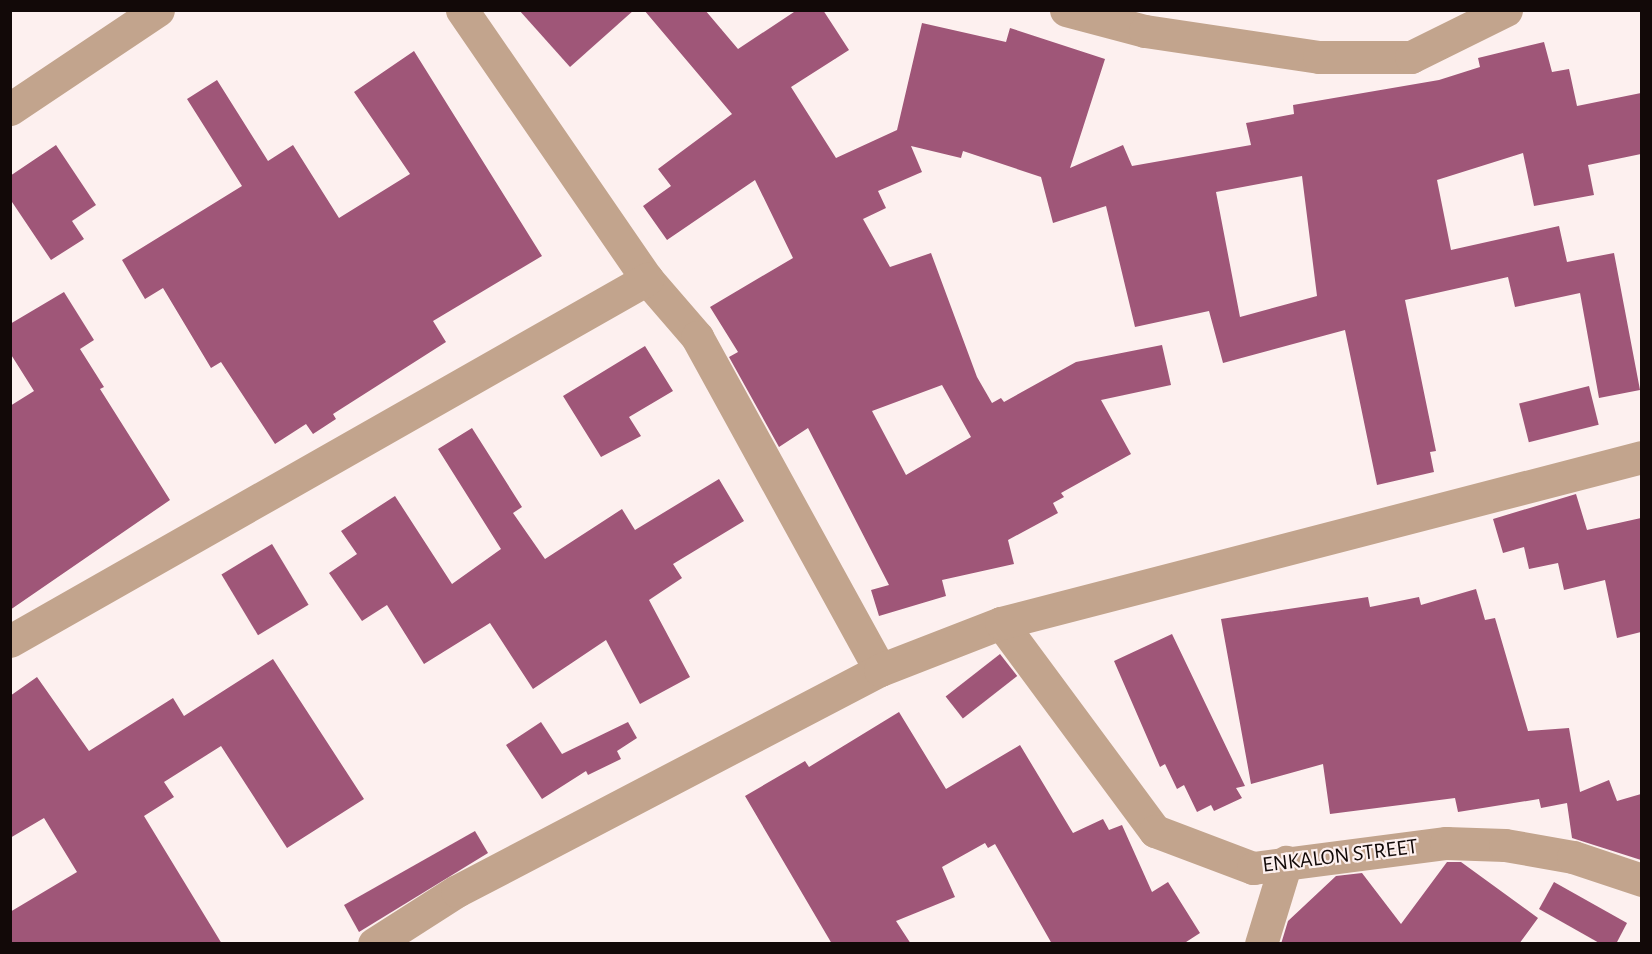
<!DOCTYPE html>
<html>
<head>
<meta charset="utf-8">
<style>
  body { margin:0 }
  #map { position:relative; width:1652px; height:954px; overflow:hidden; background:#fdf0ef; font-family:"Alegreya Sans",sans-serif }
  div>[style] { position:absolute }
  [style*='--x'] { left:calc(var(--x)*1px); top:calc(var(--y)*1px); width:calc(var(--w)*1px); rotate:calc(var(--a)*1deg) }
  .building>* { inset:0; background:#9f5678; transform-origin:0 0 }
  .minor>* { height:33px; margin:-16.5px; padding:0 16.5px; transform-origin:16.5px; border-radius:16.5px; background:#c2a48d }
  span { translate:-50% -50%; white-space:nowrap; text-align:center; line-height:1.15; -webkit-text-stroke:4.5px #fdf0ef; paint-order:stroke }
  .street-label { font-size:22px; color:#120908 }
  .frame { position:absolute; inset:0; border:12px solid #120908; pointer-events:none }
</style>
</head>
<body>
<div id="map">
  <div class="building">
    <div style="clip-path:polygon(519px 10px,634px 10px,570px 67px)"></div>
    <div style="clip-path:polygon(evenodd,644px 10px,705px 10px,738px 49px,797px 10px,823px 10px,849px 50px,791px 87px,836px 158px,897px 130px,922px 23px,1006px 42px,1010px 28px,1105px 59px,1070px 168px,1123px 145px,1132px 166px,1251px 145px,1246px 123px,1294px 114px,1293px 105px,1439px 80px,1480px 67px,1478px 58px,1544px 42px,1552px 72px,1569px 69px,1577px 106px,1641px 93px,1641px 154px,1588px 165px,1594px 195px,1534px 206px,1523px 153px,1437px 180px,1451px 250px,1559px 226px,1567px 262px,1614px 253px,1640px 390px,1599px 398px,1580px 293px,1515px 307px,1508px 277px,1405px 300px,1436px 451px,1430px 452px,1434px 472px,1377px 485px,1345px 330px,1223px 363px,1209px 311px,1135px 327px,1106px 206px,1053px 223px,1041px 177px,963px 151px,961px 158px,911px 146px,922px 172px,878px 191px,886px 208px,863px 219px,890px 267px,931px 253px,977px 377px,992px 403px,1001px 398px,1004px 402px,1076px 362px,1162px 345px,1171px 385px,1101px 400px,1131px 454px,1061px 493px,1064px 497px,1053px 503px,1058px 513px,1008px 540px,1014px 564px,942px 580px,946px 596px,879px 616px,871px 590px,889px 585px,808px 428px,779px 447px,729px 357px,738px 352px,710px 307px,793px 258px,755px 180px,667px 240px,643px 206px,671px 186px,658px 169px,732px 114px,644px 10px,1302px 176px,1317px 296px,1240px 317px,1216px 192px,1302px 176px,644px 10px,942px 385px,971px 437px,906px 475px,872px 411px,942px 385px)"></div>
    <div style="clip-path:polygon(414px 51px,542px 256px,433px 321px,446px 342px,333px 414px,336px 419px,313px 434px,306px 424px,275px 444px,221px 362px,211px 368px,163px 288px,145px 299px,122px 260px,242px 186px,187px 99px,217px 80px,268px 161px,293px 145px,339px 218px,410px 174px,354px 92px)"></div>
    <div style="clip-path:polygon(56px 145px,96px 205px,72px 221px,84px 239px,51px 260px,10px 199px,10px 176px)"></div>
    <div style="clip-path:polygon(64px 292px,94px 340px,80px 349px,104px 387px,100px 389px,170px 500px,10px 610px,10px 406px,34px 391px,10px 353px,10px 324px)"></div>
    <div style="clip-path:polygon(645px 346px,673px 391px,629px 417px,641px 436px,601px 457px,563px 396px)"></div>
    <div style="left:1589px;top:386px;width:40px;height:72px;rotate:76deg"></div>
    <div style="clip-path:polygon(472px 428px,522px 507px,513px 513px,545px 559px,622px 509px,635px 530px,719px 479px,744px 521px,673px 564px,682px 578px,649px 600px,690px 677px,640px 704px,606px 640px,533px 689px,490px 623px,424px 664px,387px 605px,362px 621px,329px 573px,357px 554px,341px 531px,395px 496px,452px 584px,501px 549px,438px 449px)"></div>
    <div style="clip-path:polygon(1576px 494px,1587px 530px,1641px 518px,1641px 632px,1617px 638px,1605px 580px,1564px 590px,1558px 563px,1529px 569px,1524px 547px,1503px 553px,1493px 519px)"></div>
    <div style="left:272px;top:544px;width:71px;height:59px;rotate:59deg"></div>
    <div style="clip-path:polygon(1476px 589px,1485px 620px,1495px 618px,1528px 731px,1569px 728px,1580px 792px,1609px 780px,1617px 801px,1641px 794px,1641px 860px,1572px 838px,1567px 803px,1541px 808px,1539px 799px,1458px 812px,1455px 798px,1330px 814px,1323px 764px,1251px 784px,1221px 619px,1368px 597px,1370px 607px,1419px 597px,1421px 605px)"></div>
    <div style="clip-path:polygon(1172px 634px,1245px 786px,1236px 788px,1242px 798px,1214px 811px,1211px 805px,1197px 812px,1184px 785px,1177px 789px,1165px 764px,1160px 767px,1114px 661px)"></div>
    <div style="left:1000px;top:654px;width:28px;height:69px;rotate:52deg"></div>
    <div style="clip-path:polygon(273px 659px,364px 799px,287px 848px,221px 746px,164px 782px,174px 797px,144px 816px,222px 944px,10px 944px,10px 912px,77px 872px,44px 818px,10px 838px,10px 696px,37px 677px,89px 751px,173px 698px,184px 716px)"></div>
    <div style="clip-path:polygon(899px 712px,946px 789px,1020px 745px,1073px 833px,1103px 819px,1109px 830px,1122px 825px,1152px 892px,1168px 882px,1200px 933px,1183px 944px,1052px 944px,995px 844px,988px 848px,985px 843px,942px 867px,955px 897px,896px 921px,911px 944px,832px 944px,745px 796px,805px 761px,809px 767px)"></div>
    <div style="clip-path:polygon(541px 722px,562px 754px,628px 722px,637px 738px,617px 751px,621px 759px,588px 775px,586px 771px,542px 799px,506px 745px)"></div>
    <div style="clip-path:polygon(475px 831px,488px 853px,359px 932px,344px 905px)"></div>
    <div style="clip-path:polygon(1447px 862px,1461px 862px,1538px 918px,1519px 944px,1281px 944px,1288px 921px,1336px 876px,1362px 873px,1401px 924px)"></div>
    <div style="clip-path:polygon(1554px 882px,1627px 923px,1616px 944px,1601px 944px,1539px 909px)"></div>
  </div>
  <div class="minor">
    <div style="--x:462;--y:10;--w:326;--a:55.5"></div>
    <div style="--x:647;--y:279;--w:77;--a:49.2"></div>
    <div style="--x:697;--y:337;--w:380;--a:61.2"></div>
    <div style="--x:1066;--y:10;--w:82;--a:14.9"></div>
    <div style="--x:1145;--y:31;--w:176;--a:8.5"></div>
    <div style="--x:1319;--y:57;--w:92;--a:0"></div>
    <div style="--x:1411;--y:57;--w:106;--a:-26.3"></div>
    <div style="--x:10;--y:109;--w:178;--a:-33.8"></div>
    <div style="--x:1001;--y:623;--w:259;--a:53.5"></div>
    <div style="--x:1155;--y:831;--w:105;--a:20.7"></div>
    <div style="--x:1253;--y:868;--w:195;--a:-7.4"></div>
    <div style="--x:1446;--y:843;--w:59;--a:1.9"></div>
    <div style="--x:1505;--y:845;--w:69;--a:10"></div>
    <div style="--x:1573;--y:857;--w:73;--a:18.4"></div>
    <div style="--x:10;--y:641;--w:733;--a:-29.61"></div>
    <div style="--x:374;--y:944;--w:98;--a:-32.6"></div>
    <div style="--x:457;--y:891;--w:477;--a:-27.6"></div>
    <div style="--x:880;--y:670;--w:130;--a:-21.2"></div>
    <div style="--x:1001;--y:623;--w:662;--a:-14.52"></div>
    <div style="--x:1261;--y:944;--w:86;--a:-73"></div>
  </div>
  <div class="street-label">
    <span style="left:1340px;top:856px;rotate:-7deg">ENKALON STREET</span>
  </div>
  <div class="frame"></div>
</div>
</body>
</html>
